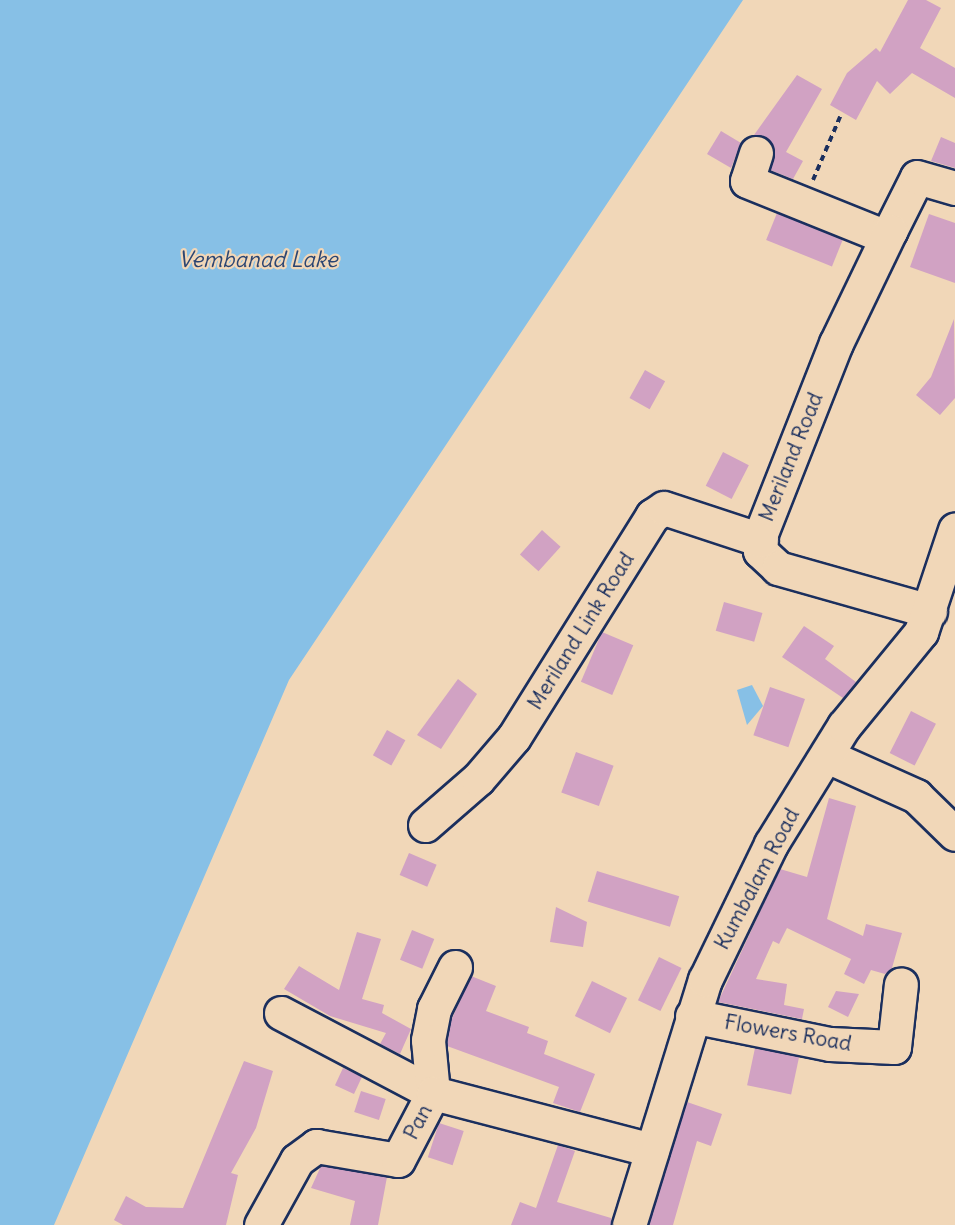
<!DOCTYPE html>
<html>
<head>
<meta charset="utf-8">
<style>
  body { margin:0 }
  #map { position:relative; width:955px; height:1225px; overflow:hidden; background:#f1d7b8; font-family:Delius,sans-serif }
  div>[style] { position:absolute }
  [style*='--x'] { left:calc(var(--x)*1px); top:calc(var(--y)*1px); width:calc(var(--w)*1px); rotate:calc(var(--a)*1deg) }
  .water>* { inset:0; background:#87c0e6 }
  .building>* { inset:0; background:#d1a2c3; transform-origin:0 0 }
  .path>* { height:4px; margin-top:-2px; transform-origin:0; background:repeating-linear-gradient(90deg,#1b2f5e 0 6px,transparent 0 10.5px) }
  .roads { filter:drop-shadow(2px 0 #1b2f5e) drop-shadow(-2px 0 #1b2f5e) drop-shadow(0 2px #1b2f5e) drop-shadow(0 -2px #1b2f5e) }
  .minor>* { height:33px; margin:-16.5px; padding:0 16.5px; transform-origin:16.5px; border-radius:16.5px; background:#f1d7b8 }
  .major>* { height:33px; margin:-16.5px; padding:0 16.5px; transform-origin:16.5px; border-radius:16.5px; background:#f1d7b8 }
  span { translate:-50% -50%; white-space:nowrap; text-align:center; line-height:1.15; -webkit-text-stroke:4.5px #f1d7b8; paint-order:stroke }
  .street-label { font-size:21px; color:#1b2f5e }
  .water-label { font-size:22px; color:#2b4572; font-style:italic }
</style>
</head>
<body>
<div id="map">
  <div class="water">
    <div style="clip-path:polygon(0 0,743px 0,289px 680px,54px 1225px,0 1225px)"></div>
    <div style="clip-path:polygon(752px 685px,763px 706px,747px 725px,737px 690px)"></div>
  </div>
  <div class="building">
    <div style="clip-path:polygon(908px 0,926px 0,941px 8px,920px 48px,955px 68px,955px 98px,912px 73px,890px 94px,877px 81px,856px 120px,830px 105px,847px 73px,876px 48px,880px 52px)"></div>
    <div style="clip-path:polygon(797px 75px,822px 89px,786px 152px,803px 161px,793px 179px,770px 170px,774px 148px,769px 140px,754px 135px)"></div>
    <div style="clip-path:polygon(721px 131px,741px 143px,731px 168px,707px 154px)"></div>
    <div style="clip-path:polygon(941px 137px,955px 143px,955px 168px,931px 161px)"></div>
    <div style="left:777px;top:213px;width:71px;height:29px;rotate:22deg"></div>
    <div style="clip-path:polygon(929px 214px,955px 223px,955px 283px,910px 267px)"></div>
    <div style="clip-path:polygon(954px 319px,955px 398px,940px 415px,916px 395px,931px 377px)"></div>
    <div style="left:645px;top:370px;width:23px;height:32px;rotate:29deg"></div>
    <div style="left:723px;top:452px;width:29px;height:38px;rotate:27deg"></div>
    <div style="left:542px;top:530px;width:25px;height:33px;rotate:42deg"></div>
    <div style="left:724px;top:602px;width:40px;height:30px;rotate:16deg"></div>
    <div style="clip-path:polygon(804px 626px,834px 646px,825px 659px,856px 682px,843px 698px,782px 657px)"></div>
    <div style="left:602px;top:632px;width:34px;height:54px;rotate:23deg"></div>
    <div style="clip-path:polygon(458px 679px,477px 694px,441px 749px,417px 735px)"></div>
    <div style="left:770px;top:687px;width:37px;height:51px;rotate:19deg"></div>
    <div style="left:911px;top:711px;width:28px;height:47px;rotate:27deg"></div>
    <div style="left:387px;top:730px;width:21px;height:29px;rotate:29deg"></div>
    <div style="left:576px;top:752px;width:40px;height:43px;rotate:20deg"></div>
    <div style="clip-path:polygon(829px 798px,856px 806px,827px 919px,863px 936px,866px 924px,902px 933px,892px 968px,885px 974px,871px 970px,864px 984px,844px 974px,851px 959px,787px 928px,779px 944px,773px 941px,756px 979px,787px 984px,784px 1005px,804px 1009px,802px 1019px,718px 1002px,780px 869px,807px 877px)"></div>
    <div style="left:409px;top:853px;width:30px;height:24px;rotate:23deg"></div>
    <div style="left:597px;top:871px;width:86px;height:32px;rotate:17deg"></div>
    <div style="clip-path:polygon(556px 907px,587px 922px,583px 947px,550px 942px)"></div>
    <div style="left:412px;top:930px;width:24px;height:32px;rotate:22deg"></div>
    <div style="clip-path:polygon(357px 932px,381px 939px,362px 999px,384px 1005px,382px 1013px,411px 1029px,400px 1054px,380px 1044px,386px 1033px,330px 1016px,284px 989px,299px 966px,339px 990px)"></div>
    <div style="left:659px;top:957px;width:25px;height:48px;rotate:26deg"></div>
    <div style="clip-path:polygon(471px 976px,496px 986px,486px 1011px,529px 1027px,527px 1033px,548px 1041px,544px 1054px,595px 1074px,580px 1112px,553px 1103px,559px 1087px,447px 1046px,450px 1023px)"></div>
    <div style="left:592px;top:981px;width:39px;height:39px;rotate:26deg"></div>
    <div style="clip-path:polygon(836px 991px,859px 994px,848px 1017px,828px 1007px)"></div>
    <div style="left:755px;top:1048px;width:45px;height:38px;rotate:12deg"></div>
    <div style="clip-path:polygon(244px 1061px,273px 1071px,256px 1128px,231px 1173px,238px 1175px,226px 1225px,123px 1225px,114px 1220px,126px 1196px,146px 1207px,183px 1208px)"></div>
    <div style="left:343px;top:1068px;width:21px;height:19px;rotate:25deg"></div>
    <div style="left:361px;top:1091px;width:26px;height:22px;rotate:18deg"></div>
    <div style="clip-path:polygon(687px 1102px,722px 1114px,711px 1146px,697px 1141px,673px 1225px,649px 1225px)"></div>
    <div style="left:439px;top:1123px;width:26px;height:36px;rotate:18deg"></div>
    <div style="clip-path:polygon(558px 1145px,575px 1151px,557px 1202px,611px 1218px,611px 1225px,511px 1225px,520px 1202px,536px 1208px)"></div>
    <div style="clip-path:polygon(321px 1166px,387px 1177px,378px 1225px,350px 1225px,355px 1201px,311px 1188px)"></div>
  </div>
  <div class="path">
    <div style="--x:813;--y:180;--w:69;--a:-66.8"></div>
  </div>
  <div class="roads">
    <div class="minor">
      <div style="--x:756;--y:153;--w:29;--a:108"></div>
      <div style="--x:747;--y:181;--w:144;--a:21.9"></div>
      <div style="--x:881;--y:235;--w:10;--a:-24"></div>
      <div style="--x:890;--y:231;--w:60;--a:-63.4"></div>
      <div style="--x:917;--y:177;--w:40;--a:16"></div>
      <div style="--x:890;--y:231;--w:124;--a:115.7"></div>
      <div style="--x:836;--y:343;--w:204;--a:111.5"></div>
      <div style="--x:761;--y:533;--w:18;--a:93"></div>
      <div style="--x:760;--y:551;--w:25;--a:43"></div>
      <div style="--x:778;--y:568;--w:158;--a:15.8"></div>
      <div style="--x:827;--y:756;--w:98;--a:24.2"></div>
      <div style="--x:916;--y:796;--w:54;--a:44.3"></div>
      <div style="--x:425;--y:825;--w:70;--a:-41"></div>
      <div style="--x:478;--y:779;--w:55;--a:-49.4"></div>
      <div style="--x:514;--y:737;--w:261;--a:-58"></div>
      <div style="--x:652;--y:516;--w:14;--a:-34"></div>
      <div style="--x:664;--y:508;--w:102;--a:18.3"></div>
      <div style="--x:281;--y:1013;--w:172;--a:27.8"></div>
      <div style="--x:692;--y:1016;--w:141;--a:11.5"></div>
      <div style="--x:830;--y:1044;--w:64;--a:2.7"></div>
      <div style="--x:894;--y:1047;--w:63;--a:-83.7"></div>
      <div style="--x:433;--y:1093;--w:53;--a:-95.4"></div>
      <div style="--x:428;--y:1040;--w:32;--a:-79"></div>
      <div style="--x:434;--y:1009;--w:47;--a:-63.4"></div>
      <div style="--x:261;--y:1225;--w:74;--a:-61"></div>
      <div style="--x:297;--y:1160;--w:24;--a:-36"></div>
      <div style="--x:316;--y:1146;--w:83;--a:9.7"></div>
      <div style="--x:398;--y:1160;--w:76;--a:-62.4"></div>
      <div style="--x:433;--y:1093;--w:226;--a:14.6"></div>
    </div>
    <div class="major">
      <div style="--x:629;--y:1225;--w:257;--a:-72.8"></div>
      <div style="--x:705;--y:980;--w:151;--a:-64.1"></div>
      <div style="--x:771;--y:844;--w:139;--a:-58.3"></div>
      <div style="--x:844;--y:726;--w:122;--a:-50.7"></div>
      <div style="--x:921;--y:632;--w:108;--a:-71.6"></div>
    </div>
  </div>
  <div class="street-label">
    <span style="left:791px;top:457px;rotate:-68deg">Meriland Road</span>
    <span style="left:581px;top:631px;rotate:-58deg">Meriland Link Road</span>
    <span style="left:757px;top:879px;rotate:-62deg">Kumbalam Road</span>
    <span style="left:788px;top:1033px;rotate:10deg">Flowers Road</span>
    <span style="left:418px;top:1122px;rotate:-62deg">Pan</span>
  </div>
  <div class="water-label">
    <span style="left:258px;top:260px">Vembanad Lake</span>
  </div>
</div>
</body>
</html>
